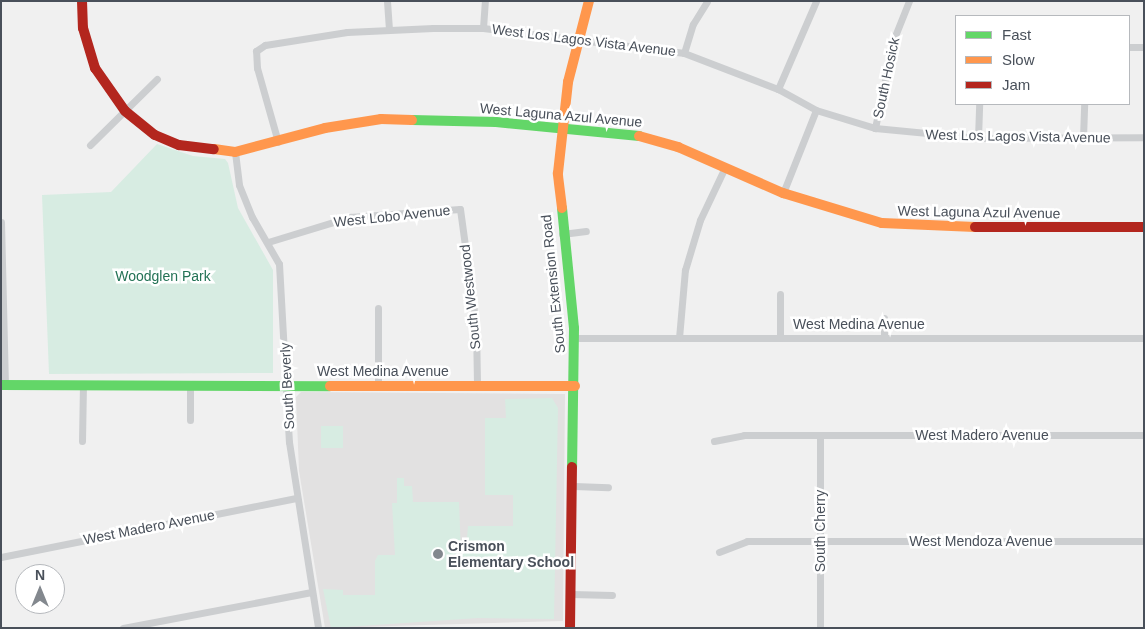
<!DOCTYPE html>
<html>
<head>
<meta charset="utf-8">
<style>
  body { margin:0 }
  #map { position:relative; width:1145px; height:629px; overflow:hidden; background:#f0f0f0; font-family:Helvetica,sans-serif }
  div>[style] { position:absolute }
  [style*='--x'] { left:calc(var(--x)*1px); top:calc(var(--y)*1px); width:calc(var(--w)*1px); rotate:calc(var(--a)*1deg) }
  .education>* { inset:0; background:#e2e1e1 }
  .green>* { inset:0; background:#d7ece2; transform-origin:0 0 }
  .street>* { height:7px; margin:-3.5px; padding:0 3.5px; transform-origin:3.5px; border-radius:3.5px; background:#ccced0 }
  .fast>* { height:10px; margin:-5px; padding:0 5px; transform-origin:5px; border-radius:5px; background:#63d668 }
  .slow>* { height:10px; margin:-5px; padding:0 5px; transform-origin:5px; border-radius:5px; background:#ff974d }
  .jam>* { height:10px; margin:-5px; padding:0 5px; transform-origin:5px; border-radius:5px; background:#b3261e }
  .dots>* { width:14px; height:14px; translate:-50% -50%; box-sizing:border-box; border:2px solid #fff; border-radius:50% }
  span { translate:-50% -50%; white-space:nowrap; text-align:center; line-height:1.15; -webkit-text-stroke:5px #fff; paint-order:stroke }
  .street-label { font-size:14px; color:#49505a }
  .park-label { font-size:14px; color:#237255 }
  .poi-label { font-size:14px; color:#49505a; font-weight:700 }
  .left { translate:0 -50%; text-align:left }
  .frame { position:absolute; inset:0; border:2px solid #49505a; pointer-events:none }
  .legend { position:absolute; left:955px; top:15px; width:175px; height:90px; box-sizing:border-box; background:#fff; border:1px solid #b6b9bd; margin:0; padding:6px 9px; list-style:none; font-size:15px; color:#49505a }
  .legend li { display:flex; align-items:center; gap:10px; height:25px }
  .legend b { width:25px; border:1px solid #b6b9bd }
  .north { position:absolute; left:15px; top:564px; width:50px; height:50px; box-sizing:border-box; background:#fff; border:1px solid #b6b9bd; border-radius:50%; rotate:0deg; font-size:14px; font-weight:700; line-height:20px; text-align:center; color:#49505a }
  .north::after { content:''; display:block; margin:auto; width:18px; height:22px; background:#83888e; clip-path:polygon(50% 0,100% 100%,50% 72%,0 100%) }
</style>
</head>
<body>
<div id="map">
  <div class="education">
    <div style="clip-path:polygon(301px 392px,565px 394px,563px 621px,325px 628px,299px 471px,296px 397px)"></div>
  </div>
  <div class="green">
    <div style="clip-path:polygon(157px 144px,193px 156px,225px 159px,228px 163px,238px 208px,273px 270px,273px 373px,49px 374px,42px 195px,111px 192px)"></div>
    <div style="clip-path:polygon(552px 398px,558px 408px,554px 619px,478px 618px,331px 628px,323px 589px,343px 590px,343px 595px,375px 595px,375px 561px,378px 555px,395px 555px,392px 503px,397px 503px,397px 478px,404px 478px,404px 486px,412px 486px,413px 502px,459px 502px,461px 554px,466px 550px,468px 526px,513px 526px,513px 495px,485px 495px,485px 418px,506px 418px,505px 399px)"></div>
    <div style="left:321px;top:426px;width:22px;height:22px"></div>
  </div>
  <div class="street">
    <div style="--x:387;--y:1;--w:28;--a:86"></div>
    <div style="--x:483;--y:28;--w:27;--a:-86"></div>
    <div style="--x:1129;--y:47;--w:15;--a:0"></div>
    <div style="--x:684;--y:53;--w:30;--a:-73"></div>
    <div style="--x:693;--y:24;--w:26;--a:-58"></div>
    <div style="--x:778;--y:89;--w:96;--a:-66.6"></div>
    <div style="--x:875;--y:128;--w:89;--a:-78.3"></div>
    <div style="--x:893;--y:41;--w:43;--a:-68.2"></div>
    <div style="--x:978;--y:138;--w:34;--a:-88"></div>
    <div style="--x:1083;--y:138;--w:34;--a:-88"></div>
    <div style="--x:278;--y:142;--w:77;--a:-105.8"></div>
    <div style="--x:257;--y:68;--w:17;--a:-93"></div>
    <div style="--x:256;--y:51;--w:11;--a:-34"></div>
    <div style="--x:265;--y:45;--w:83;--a:-9"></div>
    <div style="--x:347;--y:32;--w:86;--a:-2.7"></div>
    <div style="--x:433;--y:28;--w:50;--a:0"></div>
    <div style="--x:483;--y:28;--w:203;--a:7.1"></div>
    <div style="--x:684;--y:53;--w:101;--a:21"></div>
    <div style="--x:778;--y:89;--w:43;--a:28.9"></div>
    <div style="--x:816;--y:110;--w:62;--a:17"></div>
    <div style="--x:875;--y:128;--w:103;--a:5.5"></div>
    <div style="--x:978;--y:138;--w:166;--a:-0.3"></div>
    <div style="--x:90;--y:145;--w:94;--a:-44.6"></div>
    <div style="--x:235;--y:152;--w:33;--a:83"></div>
    <div style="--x:239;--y:185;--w:35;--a:68"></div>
    <div style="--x:252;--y:217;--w:54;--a:60.1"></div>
    <div style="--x:279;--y:264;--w:178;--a:86.8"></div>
    <div style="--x:289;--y:442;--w:188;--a:81.1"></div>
    <div style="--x:783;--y:193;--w:89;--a:-68.3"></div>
    <div style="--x:1;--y:222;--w:163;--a:88.6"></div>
    <div style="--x:562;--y:234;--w:24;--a:-7"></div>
    <div style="--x:268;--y:242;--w:86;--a:-17"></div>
    <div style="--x:350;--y:217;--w:110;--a:-4.2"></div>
    <div style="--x:460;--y:209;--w:118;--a:82.2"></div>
    <div style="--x:476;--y:326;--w:59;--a:89"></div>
    <div style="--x:378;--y:308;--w:77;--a:90"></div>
    <div style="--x:884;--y:318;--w:20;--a:90"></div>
    <div style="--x:574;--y:338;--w:570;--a:0"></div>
    <div style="--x:679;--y:338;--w:68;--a:-85"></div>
    <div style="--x:685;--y:270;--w:52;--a:-73.3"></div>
    <div style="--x:700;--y:220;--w:59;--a:-64.7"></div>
    <div style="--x:780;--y:338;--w:44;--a:-90"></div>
    <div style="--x:190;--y:420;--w:35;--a:-90"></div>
    <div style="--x:820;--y:435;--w:193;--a:90"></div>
    <div style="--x:82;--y:441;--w:56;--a:-89"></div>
    <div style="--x:714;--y:441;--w:31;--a:-11"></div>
    <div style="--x:744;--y:435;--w:400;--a:0"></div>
    <div style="--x:574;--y:486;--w:34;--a:2"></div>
    <div style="--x:719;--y:552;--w:30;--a:-21"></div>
    <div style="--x:747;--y:541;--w:397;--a:0"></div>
    <div style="--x:1;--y:557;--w:301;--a:-11.3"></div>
    <div style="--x:571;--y:594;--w:41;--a:1.4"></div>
    <div style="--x:123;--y:628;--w:192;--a:-10.8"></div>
  </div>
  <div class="fast">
    <div style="--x:412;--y:120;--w:84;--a:1.4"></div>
    <div style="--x:496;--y:122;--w:144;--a:5.6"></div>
    <div style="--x:562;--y:208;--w:121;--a:84.3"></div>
    <div style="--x:574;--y:328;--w:139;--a:90.8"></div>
    <div style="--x:1;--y:385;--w:329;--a:0.2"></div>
  </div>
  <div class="slow">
    <div style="--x:639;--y:136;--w:41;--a:15.8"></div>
    <div style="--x:678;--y:147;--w:115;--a:23.7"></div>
    <div style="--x:783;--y:193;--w:103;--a:16.9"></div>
    <div style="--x:882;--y:223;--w:93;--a:2.5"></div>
    <div style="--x:214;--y:149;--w:21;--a:8"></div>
    <div style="--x:235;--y:152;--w:93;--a:-14.9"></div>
    <div style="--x:325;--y:128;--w:57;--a:-9.1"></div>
    <div style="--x:381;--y:119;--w:31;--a:2"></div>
    <div style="--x:562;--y:208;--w:35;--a:-97"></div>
    <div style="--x:558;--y:173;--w:92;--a:-83.7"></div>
    <div style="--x:568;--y:82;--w:84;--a:-75.5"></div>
    <div style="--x:330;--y:386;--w:245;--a:0"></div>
  </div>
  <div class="jam">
    <div style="--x:82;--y:1;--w:27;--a:88"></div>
    <div style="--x:83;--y:28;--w:42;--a:73.3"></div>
    <div style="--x:95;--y:68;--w:52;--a:55.1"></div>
    <div style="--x:125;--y:111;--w:38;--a:39"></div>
    <div style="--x:155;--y:135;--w:26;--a:23"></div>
    <div style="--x:179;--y:145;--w:35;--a:7"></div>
    <div style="--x:975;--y:227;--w:169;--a:0"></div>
    <div style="--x:570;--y:628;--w:161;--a:-89.3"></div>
  </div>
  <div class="dots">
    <div style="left:438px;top:554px;background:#83888e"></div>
  </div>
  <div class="street-label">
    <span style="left:584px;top:40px;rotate:7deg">West Los Lagos Vista Avenue</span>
    <span style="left:886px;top:78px;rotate:-78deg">South Hosick</span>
    <span style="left:561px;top:115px;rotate:5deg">West Laguna Azul Avenue</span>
    <span style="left:1018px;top:136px;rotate:1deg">West Los Lagos Vista Avenue</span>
    <span style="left:979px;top:212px;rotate:1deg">West Laguna Azul Avenue</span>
    <span style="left:392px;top:216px;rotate:-6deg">West Lobo Avenue</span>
    <span style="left:553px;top:284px;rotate:-96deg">South Extension Road</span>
    <span style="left:470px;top:297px;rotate:-96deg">South Westwood</span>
    <span style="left:859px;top:324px">West Medina Avenue</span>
    <span style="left:383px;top:371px">West Medina Avenue</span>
    <span style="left:287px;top:386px;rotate:-93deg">South Beverly</span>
    <span style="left:982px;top:435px">West Madero Avenue</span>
    <span style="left:149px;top:527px;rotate:-11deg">West Madero Avenue</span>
    <span style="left:820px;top:531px;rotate:-90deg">South Cherry</span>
    <span style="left:981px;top:541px">West Mendoza Avenue</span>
  </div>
  <div class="park-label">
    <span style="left:163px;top:276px">Woodglen Park</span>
  </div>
  <div class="poi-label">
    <span class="left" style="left:448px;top:554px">Crismon<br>Elementary School</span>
  </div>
  <div class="frame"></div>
  <ul class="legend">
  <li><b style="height:6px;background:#63d668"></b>Fast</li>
  <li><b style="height:6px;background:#ff974d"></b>Slow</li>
  <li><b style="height:6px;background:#b3261e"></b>Jam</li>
  </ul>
  <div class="north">N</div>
</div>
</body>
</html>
